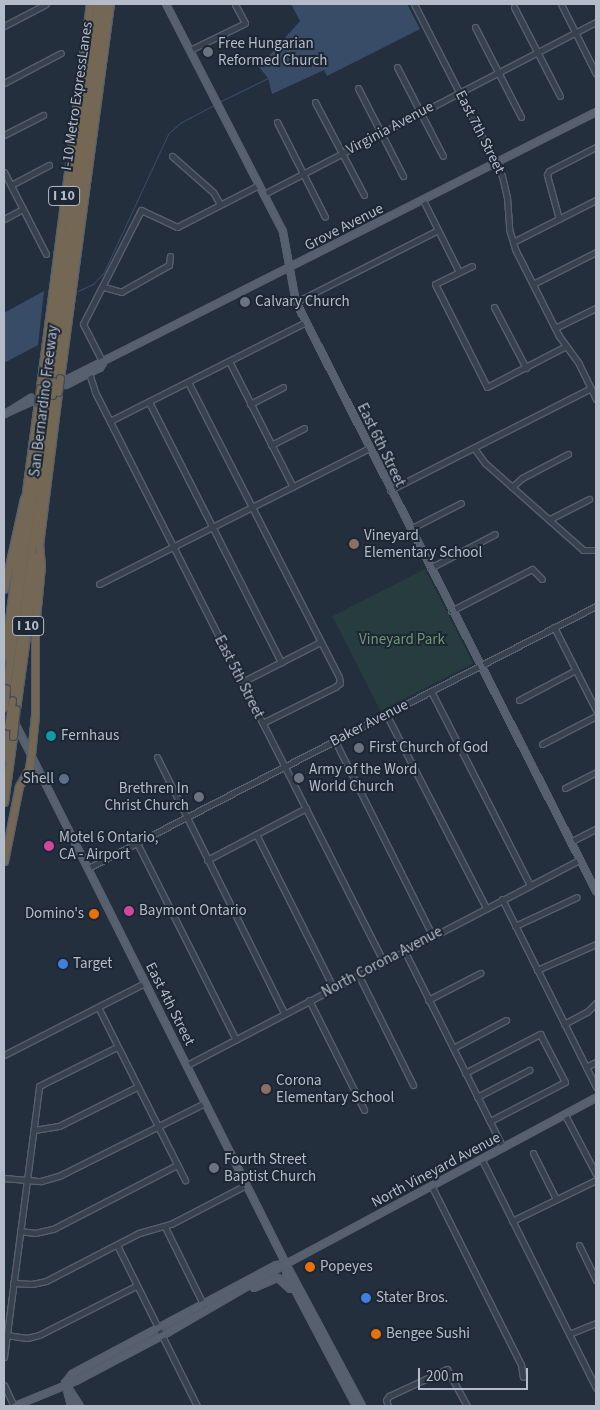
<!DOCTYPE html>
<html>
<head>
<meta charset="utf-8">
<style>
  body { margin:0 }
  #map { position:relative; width:600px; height:1410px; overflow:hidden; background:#242f3e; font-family:"Source Sans 3",sans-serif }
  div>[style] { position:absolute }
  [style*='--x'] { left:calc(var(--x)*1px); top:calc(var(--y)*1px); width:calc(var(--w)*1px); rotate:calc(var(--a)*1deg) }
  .green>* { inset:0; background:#263c3f; transform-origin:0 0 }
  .water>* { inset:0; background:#394c67 }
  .stream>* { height:1px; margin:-0.5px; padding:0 0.5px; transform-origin:0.5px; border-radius:0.5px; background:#394c67 }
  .roads { filter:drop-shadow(1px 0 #565f6c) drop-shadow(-1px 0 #565f6c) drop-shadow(0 1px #565f6c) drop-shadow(0 -1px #565f6c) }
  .minor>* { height:5px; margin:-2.5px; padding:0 2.5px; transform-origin:2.5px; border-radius:2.5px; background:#38414e }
  .major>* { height:6px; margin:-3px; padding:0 3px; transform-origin:3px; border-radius:3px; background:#56606e }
  .highway>* { height:7px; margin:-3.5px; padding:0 3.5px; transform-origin:3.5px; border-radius:3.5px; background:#746855 }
  .bridges { filter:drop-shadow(1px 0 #434c59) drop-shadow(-1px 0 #434c59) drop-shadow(0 1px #434c59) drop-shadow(0 -1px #434c59) }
  .highway-bridge>* { height:7px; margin:-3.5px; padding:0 3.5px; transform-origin:3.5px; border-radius:3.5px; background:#746855 }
  .dots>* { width:14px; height:14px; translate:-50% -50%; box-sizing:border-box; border:2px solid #1d2633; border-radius:50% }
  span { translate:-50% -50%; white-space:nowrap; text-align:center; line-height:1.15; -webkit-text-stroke:4px #1d2633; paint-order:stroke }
  .shield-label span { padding:1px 4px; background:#1d2633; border:1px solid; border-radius:4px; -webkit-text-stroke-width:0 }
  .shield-label { font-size:14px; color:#b4bcc9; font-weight:700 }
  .poi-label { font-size:15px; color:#b4bcc9 }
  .left { translate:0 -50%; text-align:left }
  .right { translate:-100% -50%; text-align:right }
  .street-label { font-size:15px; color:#b4bcc9 }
  .park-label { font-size:15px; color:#6b9a76 }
  .frame { position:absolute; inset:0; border:5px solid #b4bcc9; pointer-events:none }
  .scale { position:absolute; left:418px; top:1368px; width:110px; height:22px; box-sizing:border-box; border:2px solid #b4bcc9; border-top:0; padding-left:6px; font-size:15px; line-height:18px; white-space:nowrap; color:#b4bcc9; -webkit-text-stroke:4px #1d2633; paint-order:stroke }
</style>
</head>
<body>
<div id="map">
  <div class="green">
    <div style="left:425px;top:569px;width:106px;height:104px;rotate:63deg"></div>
  </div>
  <div class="water">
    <div style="clip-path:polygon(291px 4px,407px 4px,420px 29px,327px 76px,324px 70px,272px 94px,268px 78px,259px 67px,300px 21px)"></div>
    <div style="clip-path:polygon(44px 291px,38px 345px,4px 363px,4px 313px)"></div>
  </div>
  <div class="stream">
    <div style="--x:219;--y:102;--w:55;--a:-26.1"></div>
    <div style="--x:78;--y:291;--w:17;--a:-25"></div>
    <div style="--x:93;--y:284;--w:16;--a:-47"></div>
    <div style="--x:104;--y:272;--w:152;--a:-65.1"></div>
    <div style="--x:168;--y:134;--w:16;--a:-43"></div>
    <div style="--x:180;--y:123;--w:38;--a:-28"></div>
  </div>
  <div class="roads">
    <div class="minor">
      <div style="--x:414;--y:4;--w:193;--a:62.9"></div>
      <div style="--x:502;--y:176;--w:22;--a:77"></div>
      <div style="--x:507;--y:197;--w:32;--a:86"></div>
      <div style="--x:509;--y:229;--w:21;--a:73"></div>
      <div style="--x:515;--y:249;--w:97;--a:63.2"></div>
      <div style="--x:559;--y:336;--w:34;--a:54"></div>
      <div style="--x:579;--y:364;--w:39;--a:64"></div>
      <div style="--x:561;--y:4;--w:78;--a:63.4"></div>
      <div style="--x:514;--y:7;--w:100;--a:62.7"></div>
      <div style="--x:4;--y:26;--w:47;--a:-27.6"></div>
      <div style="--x:475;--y:27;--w:101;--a:62.9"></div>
      <div style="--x:190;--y:50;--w:61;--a:-26.1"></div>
      <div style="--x:245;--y:23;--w:21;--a:-118"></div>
      <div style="--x:397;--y:67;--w:100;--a:62.7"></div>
      <div style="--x:4;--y:83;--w:64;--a:-27.8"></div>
      <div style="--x:358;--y:88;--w:99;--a:62.9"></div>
      <div style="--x:315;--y:102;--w:105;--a:62.2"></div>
      <div style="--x:277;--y:122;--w:106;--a:63.2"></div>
      <div style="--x:4;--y:135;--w:44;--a:-27.1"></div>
      <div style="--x:172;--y:156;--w:55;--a:41.3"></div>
      <div style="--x:213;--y:192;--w:14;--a:60"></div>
      <div style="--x:4;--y:172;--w:92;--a:62.9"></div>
      <div style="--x:11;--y:185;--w:43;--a:-27.8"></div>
      <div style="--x:264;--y:194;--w:374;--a:-27.4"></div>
      <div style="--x:423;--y:200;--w:80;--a:63.4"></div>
      <div style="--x:4;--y:219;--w:21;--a:-28"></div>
      <div style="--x:559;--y:219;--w:46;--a:-105.3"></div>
      <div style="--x:547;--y:175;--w:4;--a:-63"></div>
      <div style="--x:549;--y:171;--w:53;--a:-27.1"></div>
      <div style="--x:513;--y:242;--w:93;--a:-26.8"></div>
      <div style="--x:472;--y:266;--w:41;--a:154.1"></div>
      <div style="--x:435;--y:284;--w:115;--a:63.2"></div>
      <div style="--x:487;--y:387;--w:89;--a:-27.4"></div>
      <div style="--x:533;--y:284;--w:71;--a:-26.9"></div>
      <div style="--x:104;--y:287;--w:18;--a:16"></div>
      <div style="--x:121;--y:292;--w:55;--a:-29.4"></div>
      <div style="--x:169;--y:265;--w:9;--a:-84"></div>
      <div style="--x:296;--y:302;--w:159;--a:-26.9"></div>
      <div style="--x:494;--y:307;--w:69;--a:62.3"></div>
      <div style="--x:555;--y:328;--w:46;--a:-26"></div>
      <div style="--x:229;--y:361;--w:141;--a:63.1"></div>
      <div style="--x:103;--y:363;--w:44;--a:-117.1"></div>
      <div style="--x:83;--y:324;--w:128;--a:-63"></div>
      <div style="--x:141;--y:210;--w:40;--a:25"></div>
      <div style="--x:177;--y:227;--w:92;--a:-27.1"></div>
      <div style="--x:89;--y:373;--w:20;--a:72"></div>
      <div style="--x:95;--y:392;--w:638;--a:63.15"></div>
      <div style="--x:188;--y:382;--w:331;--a:62.9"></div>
      <div style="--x:339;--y:677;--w:6;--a:81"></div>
      <div style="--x:340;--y:683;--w:6;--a:141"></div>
      <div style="--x:335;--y:687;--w:81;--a:153.7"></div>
      <div style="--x:149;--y:402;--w:292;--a:63.1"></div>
      <div style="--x:250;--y:404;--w:37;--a:-27"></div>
      <div style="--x:110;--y:421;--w:220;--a:-26.8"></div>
      <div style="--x:271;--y:445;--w:37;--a:-27"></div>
      <div style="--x:474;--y:448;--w:19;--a:54"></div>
      <div style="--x:485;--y:463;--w:131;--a:41.6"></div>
      <div style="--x:583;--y:550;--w:13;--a:0"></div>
      <div style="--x:512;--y:487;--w:13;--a:-42"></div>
      <div style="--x:522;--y:478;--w:52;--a:-27.6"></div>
      <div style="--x:390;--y:490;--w:225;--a:-26.9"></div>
      <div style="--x:550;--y:519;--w:44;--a:-27.1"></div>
      <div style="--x:410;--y:529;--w:57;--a:-27"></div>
      <div style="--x:430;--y:568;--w:73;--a:-27.6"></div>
      <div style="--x:99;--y:584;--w:302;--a:-26.7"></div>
      <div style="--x:451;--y:611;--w:91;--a:-27.4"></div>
      <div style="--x:532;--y:569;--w:14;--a:45"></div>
      <div style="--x:554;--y:627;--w:93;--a:63.2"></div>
      <div style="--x:242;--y:682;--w:88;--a:-27.1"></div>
      <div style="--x:431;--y:691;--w:218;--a:63"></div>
      <div style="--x:519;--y:700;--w:64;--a:-27.8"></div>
      <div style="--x:386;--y:714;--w:218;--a:62.7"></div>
      <div style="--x:335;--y:741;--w:217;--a:63.4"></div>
      <div style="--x:542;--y:744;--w:61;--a:-27.4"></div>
      <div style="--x:157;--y:757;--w:286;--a:63.6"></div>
      <div style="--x:565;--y:788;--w:35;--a:-27"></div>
      <div style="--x:256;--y:834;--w:171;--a:63.3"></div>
      <div style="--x:570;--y:842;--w:29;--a:-27"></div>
      <div style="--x:137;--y:843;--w:220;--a:63.3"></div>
      <div style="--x:207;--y:860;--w:112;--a:-27.7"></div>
      <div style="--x:88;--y:868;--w:572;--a:-27.28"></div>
      <div style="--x:502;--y:899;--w:210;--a:63.4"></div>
      <div style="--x:515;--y:926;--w:68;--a:-25.1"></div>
      <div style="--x:404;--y:950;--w:221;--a:63.4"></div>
      <div style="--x:537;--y:970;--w:64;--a:-23.8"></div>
      <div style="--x:358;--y:974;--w:124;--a:63.6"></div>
      <div style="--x:309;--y:1000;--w:123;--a:63.4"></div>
      <div style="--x:428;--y:1000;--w:59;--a:-27.4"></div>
      <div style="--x:98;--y:1007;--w:194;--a:63.3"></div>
      <div style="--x:564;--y:1024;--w:26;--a:-28"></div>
      <div style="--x:587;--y:1012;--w:13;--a:-45"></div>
      <div style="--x:453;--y:1048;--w:60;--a:-27.8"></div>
      <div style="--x:4;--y:1055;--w:158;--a:-27.1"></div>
      <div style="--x:187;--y:1065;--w:442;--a:-27.6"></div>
      <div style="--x:586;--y:1067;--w:11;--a:-27"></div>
      <div style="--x:465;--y:1073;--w:85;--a:-27.5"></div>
      <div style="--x:540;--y:1034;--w:54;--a:62.5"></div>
      <div style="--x:565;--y:1082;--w:85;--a:152.5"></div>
      <div style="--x:477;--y:1097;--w:59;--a:-27.4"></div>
      <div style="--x:565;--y:1115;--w:67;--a:62.3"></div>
      <div style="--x:34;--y:1130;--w:25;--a:-9"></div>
      <div style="--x:59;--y:1126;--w:87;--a:-26.6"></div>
      <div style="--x:533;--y:1153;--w:51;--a:63.4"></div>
      <div style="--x:482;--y:1160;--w:255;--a:63.4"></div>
      <div style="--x:4;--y:1178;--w:37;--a:5"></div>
      <div style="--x:41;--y:1181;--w:19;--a:-16"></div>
      <div style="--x:59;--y:1176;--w:163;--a:-26.6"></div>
      <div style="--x:432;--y:1187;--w:199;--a:63.4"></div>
      <div style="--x:521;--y:1365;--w:12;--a:81"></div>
      <div style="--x:512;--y:1221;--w:93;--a:-26"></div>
      <div style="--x:165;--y:1227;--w:86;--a:63.7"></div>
      <div style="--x:20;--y:1231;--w:15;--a:8"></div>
      <div style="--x:35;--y:1233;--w:18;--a:-13"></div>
      <div style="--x:53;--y:1229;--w:140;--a:-27.3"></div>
      <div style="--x:117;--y:1245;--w:180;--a:63.6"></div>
      <div style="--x:579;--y:1245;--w:39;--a:64"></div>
      <div style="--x:13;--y:1283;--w:19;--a:3"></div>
      <div style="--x:32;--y:1284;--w:14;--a:-12"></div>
      <div style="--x:46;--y:1281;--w:105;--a:-27.3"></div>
      <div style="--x:139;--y:1233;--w:33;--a:-16"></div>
      <div style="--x:171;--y:1224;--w:85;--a:-27.5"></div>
      <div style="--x:569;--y:1334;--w:29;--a:-22"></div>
      <div style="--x:6;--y:1335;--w:21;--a:8"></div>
      <div style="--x:27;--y:1338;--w:12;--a:-14"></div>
      <div style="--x:39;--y:1335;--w:109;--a:-26.8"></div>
      <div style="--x:4;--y:1357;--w:273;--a:-82.6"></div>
      <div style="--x:39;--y:1086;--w:87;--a:-26.6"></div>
      <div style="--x:4;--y:1385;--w:23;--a:65"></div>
      <div style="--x:388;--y:1406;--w:6;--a:-108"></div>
      <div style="--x:386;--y:1400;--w:5;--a:-53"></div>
      <div style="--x:389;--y:1396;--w:64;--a:-25"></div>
      <div style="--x:447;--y:1369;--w:42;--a:61.6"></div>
    </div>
    <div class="major">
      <div style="--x:166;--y:4;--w:256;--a:62.8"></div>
      <div style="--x:283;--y:232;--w:71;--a:79.5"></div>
      <div style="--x:296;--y:302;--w:661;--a:63.01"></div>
      <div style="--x:66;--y:380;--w:594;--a:-26.82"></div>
      <div style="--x:66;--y:385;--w:38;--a:-27"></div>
      <div style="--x:100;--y:368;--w:6;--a:-59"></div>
      <div style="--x:4;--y:414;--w:30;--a:-24"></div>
      <div style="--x:5;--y:414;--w:31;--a:-32"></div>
      <div style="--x:14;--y:721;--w:607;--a:63.39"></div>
      <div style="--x:286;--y:1264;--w:161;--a:61.8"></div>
      <div style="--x:286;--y:1264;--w:9;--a:90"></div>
      <div style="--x:286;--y:1273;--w:150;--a:62.2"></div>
      <div style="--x:254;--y:1288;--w:26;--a:-23"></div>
      <div style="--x:278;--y:1278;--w:16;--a:43"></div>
      <div style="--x:65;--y:1383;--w:11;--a:-52"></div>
      <div style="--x:72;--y:1374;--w:231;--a:-28.1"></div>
      <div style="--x:276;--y:1265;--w:10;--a:-6"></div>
      <div style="--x:65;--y:1383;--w:27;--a:57"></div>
      <div style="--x:65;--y:1383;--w:24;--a:75"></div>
      <div style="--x:15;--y:1406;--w:66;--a:-22.3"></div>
      <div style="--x:76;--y:1381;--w:105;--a:-27.8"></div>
      <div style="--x:169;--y:1332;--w:135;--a:-30.2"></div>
      <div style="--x:286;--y:1264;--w:352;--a:-28.2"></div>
    </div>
    <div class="highway">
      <div style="--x:60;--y:378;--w:377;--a:-82.4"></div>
      <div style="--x:53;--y:381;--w:380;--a:-82.4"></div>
      <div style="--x:47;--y:385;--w:384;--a:-82.5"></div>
      <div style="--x:40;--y:388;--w:387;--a:-82.6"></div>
      <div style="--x:39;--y:545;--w:154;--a:-82.9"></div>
      <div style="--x:4;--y:589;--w:93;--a:-77.6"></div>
      <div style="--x:4;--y:657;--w:257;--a:-82.4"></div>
      <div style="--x:6;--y:688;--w:293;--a:-82.3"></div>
      <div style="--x:12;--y:700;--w:308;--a:-82.5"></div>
      <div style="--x:16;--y:709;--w:154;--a:-82.2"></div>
      <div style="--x:4;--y:757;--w:31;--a:-83"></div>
      <div style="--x:4;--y:802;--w:67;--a:-82.2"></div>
      <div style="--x:4;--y:861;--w:76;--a:-78.7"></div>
      <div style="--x:19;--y:786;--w:20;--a:-60"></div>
      <div style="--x:29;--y:769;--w:14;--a:-82"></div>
      <div style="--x:31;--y:755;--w:40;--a:-84.3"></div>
      <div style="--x:35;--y:715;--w:87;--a:-90"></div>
      <div style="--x:35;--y:628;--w:62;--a:-84.5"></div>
      <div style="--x:41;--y:566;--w:24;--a:-95"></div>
    </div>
  </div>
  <div class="bridges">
    <div class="highway-bridge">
      <div style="--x:58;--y:392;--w:14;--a:-82"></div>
      <div style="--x:52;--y:395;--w:14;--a:-86"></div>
      <div style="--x:45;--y:398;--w:13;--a:-81"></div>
      <div style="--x:38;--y:402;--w:14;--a:-82"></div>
      <div style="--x:4;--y:708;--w:20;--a:-84"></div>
      <div style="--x:8;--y:726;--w:26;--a:-81"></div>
      <div style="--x:13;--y:736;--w:27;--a:-84"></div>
    </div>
  </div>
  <div class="dots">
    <div style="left:208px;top:52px;background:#6b7280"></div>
    <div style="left:245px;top:302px;background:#6b7280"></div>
    <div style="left:354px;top:544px;background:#8d6e63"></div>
    <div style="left:51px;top:736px;background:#0f9aa8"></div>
    <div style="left:359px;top:748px;background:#6b7280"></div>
    <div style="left:299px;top:778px;background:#6b7280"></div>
    <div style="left:64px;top:779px;background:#5c6f8a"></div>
    <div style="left:199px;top:797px;background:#6b7280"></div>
    <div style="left:49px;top:846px;background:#d1479c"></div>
    <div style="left:129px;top:911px;background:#d1479c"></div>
    <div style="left:94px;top:914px;background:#e8710a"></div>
    <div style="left:63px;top:964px;background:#3f7fe0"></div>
    <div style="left:266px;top:1089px;background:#8d6e63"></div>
    <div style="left:214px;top:1168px;background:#6b7280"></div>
    <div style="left:310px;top:1267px;background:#e8710a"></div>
    <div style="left:366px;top:1298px;background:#3f7fe0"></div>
    <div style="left:376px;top:1334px;background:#e8710a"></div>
  </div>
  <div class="shield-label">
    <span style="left:64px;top:196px">I 10</span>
    <span style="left:28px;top:626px">I 10</span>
  </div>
  <div class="poi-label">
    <span class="left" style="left:218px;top:52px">Free Hungarian<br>Reformed Church</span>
    <span class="left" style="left:255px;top:302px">Calvary Church</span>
    <span class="left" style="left:364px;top:544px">Vineyard<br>Elementary School</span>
    <span class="left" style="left:61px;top:736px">Fernhaus</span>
    <span class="left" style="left:369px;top:748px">First Church of God</span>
    <span class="left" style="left:309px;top:778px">Army of the Word<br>World Church</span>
    <span class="right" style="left:54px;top:779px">Shell</span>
    <span class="right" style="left:189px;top:797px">Brethren In<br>Christ Church</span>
    <span class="left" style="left:59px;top:846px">Motel 6 Ontario,<br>CA - Airport</span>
    <span class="left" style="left:139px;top:911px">Baymont Ontario</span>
    <span class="right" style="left:84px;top:914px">Domino's</span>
    <span class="left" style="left:73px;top:964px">Target</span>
    <span class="left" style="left:276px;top:1089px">Corona<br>Elementary School</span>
    <span class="left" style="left:224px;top:1168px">Fourth Street<br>Baptist Church</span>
    <span class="left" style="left:320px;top:1267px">Popeyes</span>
    <span class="left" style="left:376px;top:1298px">Stater Bros.</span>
    <span class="left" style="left:386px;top:1334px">Bengee Sushi</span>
  </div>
  <div class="street-label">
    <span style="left:77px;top:96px;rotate:-82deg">I-10 Metro ExpressLanes</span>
    <span style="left:390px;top:128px;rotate:-28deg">Virginia Avenue</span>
    <span style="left:480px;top:132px;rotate:63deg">East 7th Street</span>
    <span style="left:344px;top:227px;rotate:-27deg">Grove Avenue</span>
    <span style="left:44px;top:401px;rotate:-83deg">San Bernardino Freeway</span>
    <span style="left:381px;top:445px;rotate:64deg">East 6th Street</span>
    <span style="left:239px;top:677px;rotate:63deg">East 5th Street</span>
    <span style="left:369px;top:723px;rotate:-27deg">Baker Avenue</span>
    <span style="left:382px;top:962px;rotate:-28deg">North Corona Avenue</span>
    <span style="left:170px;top:1004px;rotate:63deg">East 4th Street</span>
    <span style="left:436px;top:1170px;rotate:-28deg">North Vineyard Avenue</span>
  </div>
  <div class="park-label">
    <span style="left:402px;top:640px">Vineyard Park</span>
  </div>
  <div class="frame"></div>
  <div class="scale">200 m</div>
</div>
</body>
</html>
